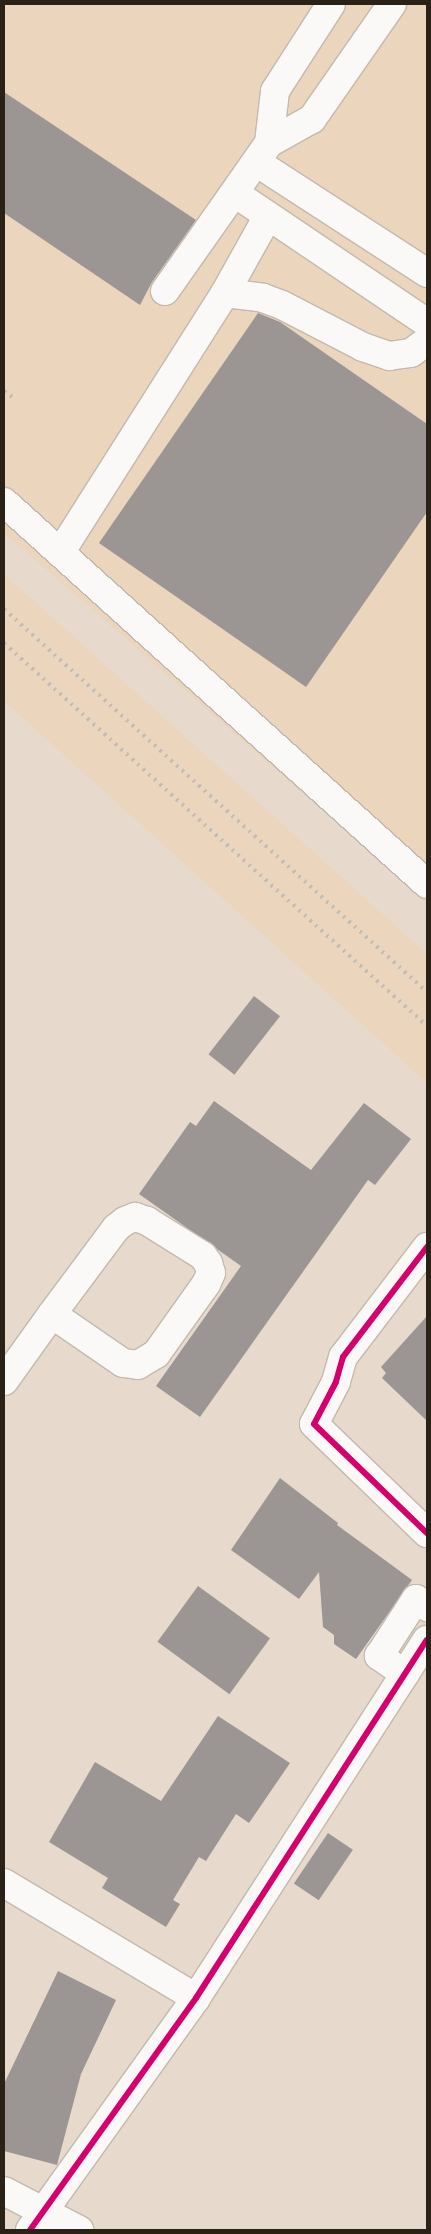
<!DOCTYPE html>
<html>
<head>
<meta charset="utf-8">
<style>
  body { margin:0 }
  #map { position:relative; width:431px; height:2234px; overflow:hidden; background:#e7dacc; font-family:Karla,sans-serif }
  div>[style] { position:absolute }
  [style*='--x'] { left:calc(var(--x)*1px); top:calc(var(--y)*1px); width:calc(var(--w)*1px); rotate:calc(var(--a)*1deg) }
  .built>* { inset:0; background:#ebd5bc }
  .building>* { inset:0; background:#9b9594; transform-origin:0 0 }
  .roads { filter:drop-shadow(1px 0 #c3b9ae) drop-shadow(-1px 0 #c3b9ae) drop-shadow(0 1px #c3b9ae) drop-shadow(0 -1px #c3b9ae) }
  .minor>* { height:28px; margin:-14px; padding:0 14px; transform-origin:14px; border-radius:14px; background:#fbf9f7 }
  .major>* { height:28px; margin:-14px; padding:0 14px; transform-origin:14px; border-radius:14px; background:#fbf9f7 }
  .rail>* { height:4px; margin-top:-2px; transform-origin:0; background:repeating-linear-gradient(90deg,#c1beba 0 2.5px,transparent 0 7.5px) }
  .cycleway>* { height:6px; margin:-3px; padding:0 3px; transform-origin:3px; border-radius:3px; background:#d6006c }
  span { translate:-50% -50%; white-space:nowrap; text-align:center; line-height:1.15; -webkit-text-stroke:5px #fde9d3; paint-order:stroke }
  .frame { position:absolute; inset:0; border:5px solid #2a2117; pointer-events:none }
</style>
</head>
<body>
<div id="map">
  <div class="built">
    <div style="clip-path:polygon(4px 4px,427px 4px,427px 901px,4px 533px)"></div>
    <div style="clip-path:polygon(4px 574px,427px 954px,427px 1083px,4px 701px)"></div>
  </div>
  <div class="building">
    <div style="clip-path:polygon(4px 92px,196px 220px,152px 282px,140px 305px,4px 213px)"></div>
    <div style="clip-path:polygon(258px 313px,280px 322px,427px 424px,427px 512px,306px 687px,99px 543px)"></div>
    <div style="left:254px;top:996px;width:33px;height:74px;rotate:38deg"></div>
    <div style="clip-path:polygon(214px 1101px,311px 1170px,364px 1103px,411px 1139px,375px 1185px,368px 1180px,200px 1417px,156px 1386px,241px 1266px,139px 1194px,190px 1122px,196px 1126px)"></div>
    <div style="clip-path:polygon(427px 1316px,427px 1421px,382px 1378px,386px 1373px,381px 1367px)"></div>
    <div style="clip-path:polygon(280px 1478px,338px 1523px,337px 1525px,412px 1580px,356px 1659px,334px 1644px,334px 1635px,323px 1627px,319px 1572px,299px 1599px,231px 1550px)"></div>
    <div style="left:198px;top:1586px;width:89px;height:69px;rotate:36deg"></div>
    <div style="clip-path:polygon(218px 1716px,290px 1763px,249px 1823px,236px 1814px,206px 1861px,199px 1857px,173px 1900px,180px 1904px,166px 1927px,102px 1888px,108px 1878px,49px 1842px,95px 1762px,161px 1801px)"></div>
    <div style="left:328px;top:1833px;width:30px;height:61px;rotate:34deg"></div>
    <div style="clip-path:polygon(58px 1971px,116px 2000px,81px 2074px,57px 2165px,4px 2151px,4px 2084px)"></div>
  </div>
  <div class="roads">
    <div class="minor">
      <div style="--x:269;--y:143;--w:52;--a:-83.4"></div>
      <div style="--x:275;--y:91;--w:103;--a:-57.2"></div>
      <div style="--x:256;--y:162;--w:204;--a:33"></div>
      <div style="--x:236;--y:194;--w:230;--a:34"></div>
      <div style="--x:165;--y:291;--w:181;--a:-54.9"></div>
      <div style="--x:269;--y:143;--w:49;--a:-29.2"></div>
      <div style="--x:312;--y:119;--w:140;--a:-55.2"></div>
      <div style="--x:225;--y:293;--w:88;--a:-60.8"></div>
      <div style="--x:4;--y:502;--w:570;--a:42.08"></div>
      <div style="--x:60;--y:553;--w:308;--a:-57.6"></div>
      <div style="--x:225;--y:293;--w:38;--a:7"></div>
      <div style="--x:263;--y:298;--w:20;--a:20"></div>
      <div style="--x:282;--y:305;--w:91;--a:27.4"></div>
      <div style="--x:363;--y:347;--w:28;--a:19"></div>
      <div style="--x:389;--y:356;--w:22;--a:-8"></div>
      <div style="--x:411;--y:353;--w:20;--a:-37"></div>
      <div style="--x:427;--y:1247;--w:138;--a:127.4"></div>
      <div style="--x:343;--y:1357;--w:26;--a:106"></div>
      <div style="--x:336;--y:1382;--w:47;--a:117.6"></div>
      <div style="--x:314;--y:1424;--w:157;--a:44"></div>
      <div style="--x:4;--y:1381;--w:82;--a:-54.4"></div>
      <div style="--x:52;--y:1314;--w:107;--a:-53.3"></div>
      <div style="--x:116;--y:1228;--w:11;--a:-38"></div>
      <div style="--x:125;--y:1221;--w:11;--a:-22"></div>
      <div style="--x:135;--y:1217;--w:13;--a:18"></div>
      <div style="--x:147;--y:1221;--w:66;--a:32"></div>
      <div style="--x:203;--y:1256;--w:9;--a:54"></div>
      <div style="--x:208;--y:1263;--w:10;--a:73"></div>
      <div style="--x:211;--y:1273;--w:12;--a:114"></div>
      <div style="--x:206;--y:1284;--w:86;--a:125.5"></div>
      <div style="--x:156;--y:1354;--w:21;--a:149"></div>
      <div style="--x:138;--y:1365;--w:15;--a:-172"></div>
      <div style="--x:123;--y:1363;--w:86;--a:-145.4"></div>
      <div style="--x:405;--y:1674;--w:32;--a:-145"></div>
      <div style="--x:379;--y:1656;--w:68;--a:-57"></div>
      <div style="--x:416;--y:1599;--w:14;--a:36"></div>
      <div style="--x:4;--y:1883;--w:224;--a:30.9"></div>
      <div style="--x:30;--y:2230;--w:285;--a:-54.4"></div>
      <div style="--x:196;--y:1998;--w:426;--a:-57.2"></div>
    </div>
    <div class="major">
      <div style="--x:4;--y:2191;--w:85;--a:27.5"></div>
    </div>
  </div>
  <div class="rail">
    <div style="--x:4;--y:391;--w:12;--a:35"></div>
    <div style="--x:4;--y:609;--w:571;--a:42.16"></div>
    <div style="--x:4;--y:643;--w:571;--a:42.16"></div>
  </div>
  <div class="cycleway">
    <div style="--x:427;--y:1247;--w:138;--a:127.4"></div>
    <div style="--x:343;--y:1357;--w:26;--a:106"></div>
    <div style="--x:336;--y:1382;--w:47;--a:117.6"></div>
    <div style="--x:314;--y:1424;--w:157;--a:44"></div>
    <div style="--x:30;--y:2230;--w:285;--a:-54.4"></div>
    <div style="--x:196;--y:1998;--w:426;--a:-57.2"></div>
  </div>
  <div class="frame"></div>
</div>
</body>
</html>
